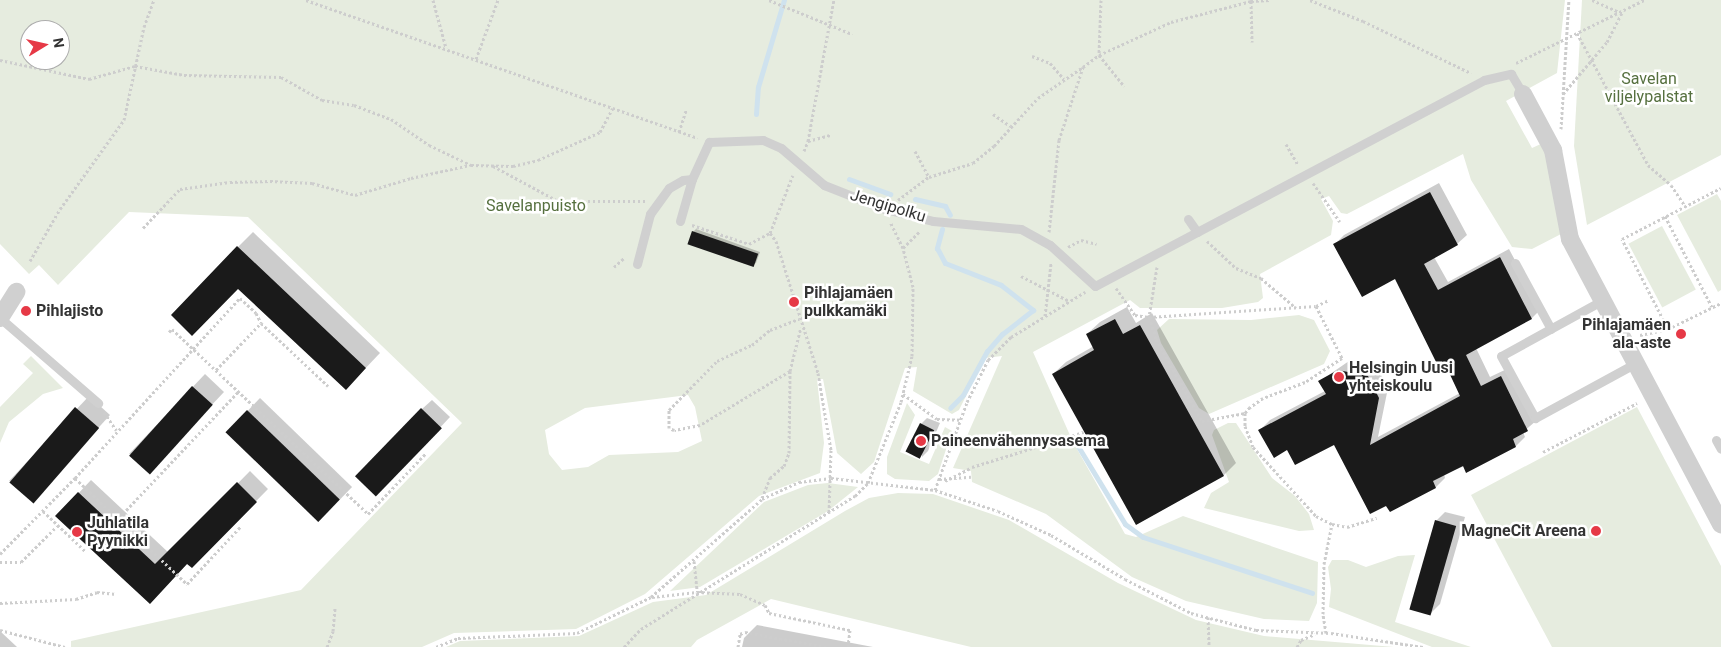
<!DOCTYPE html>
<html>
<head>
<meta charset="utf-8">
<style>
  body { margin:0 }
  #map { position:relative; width:1721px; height:647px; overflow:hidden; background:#fff; font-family:Roboto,sans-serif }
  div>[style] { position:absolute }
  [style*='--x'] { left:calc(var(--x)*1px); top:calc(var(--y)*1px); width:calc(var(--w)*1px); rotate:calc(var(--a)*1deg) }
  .green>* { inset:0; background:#e6ecdf; transform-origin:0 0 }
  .shadow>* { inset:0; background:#0003; transform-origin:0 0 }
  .stream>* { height:5px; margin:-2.5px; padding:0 2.5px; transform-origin:2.5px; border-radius:2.5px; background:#cfe2ee }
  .building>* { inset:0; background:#1a1a1a; transform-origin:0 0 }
  .path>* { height:3px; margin-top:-1.5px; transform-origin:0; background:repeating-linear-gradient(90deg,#cdcdcd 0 2.5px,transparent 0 5px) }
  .service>* { height:9px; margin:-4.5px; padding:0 4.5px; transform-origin:4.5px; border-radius:4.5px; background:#d0d0d0 }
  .minor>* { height:18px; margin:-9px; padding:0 9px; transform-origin:9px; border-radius:9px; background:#d0d0d0 }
  .dots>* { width:14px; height:14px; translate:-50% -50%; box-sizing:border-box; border:2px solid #fff; border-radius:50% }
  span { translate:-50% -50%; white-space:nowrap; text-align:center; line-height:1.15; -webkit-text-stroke:5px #fff; paint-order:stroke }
  .park-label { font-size:16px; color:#56703f }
  .street-label { font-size:16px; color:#333 }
  .poi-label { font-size:16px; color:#333; font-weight:700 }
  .left { translate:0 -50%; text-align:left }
  .right { translate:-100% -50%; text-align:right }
  .north { position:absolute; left:20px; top:20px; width:50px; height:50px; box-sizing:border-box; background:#fff; border:1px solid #adadad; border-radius:50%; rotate:81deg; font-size:14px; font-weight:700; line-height:20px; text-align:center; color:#333 }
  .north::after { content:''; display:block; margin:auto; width:18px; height:22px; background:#e63946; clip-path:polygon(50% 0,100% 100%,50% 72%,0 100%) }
</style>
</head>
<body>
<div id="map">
  <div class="green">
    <div style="clip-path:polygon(evenodd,0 0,1565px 0,1557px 73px,1506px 101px,1532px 148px,1543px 143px,1563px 233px,1532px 249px,1512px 247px,1471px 180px,1463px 154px,1347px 214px,1341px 213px,1329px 196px,1321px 199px,1333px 221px,1331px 235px,1260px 274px,1263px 298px,1258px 302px,1222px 308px,1140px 308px,1130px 300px,1033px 352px,1073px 442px,1125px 534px,1136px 537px,1183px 516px,1318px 562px,1317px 603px,1309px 621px,1264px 619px,1186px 601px,1132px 577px,1046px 514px,972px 482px,971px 471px,953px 468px,1002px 356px,985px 358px,959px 410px,952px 414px,913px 391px,917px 367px,905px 368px,874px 462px,861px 474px,837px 453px,823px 379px,817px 379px,824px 443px,820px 473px,759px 496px,645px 594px,576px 629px,454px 633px,422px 647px,71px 647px,71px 641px,301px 590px,462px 423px,248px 217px,129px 212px,58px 285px,39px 265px,29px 274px,0 244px,0 0,30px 30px,60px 30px,60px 60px,30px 60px,30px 30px,0 0,688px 395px,695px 407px,702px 441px,678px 452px,609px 455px,588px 467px,562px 470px,549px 454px,545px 430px,585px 408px,688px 395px)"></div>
    <div style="clip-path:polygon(1582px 0,1721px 0,1721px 155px,1587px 225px,1574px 146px)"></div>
    <div style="clip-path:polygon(1717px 194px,1721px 201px,1721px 290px,1718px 292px,1677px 215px)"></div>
    <div style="left:1662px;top:226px;width:72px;height:38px;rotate:62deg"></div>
    <div style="clip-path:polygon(1299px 315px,1314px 320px,1330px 351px,1324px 364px,1209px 414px,1199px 408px,1161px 343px,1157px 330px,1169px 319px,1251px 320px)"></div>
    <div style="clip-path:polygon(31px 356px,63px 388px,43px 394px,9px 422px,0 443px,0 407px,33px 373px,23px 364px)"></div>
    <div style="clip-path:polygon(907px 403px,915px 415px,900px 452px,929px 464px,945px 427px,952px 431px,938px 474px,929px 481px,895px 479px,887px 474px,887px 457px)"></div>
    <div style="clip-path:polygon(1637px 407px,1721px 566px,1721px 647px,1552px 647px,1471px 495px)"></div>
    <div style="clip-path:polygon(1228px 423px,1236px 423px,1272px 478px,1295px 496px,1309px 514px,1314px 530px,1299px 531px,1204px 508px,1211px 493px,1229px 482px,1212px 435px,1214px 430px)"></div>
    <div style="clip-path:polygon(828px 483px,858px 487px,828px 511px,700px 587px,670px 591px,764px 502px,808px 485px)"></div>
    <div style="clip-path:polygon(898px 493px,933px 494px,1009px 520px,1118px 583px,1196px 620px,1264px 636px,1394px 647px,971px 647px,771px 599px,697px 640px,691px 647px,446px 647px,460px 641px,579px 636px,653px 602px,706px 595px,845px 511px,869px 498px)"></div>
    <div style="clip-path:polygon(1415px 555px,1395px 622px,1471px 647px,1432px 647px,1329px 607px,1331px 589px,1328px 567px,1332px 560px,1348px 560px,1366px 567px,1398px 556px)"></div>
  </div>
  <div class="shadow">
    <div style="clip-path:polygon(1439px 183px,1467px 235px,1457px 244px,1434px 257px,1448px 282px,1509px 249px,1541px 309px,1532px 318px,1476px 348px,1490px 377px,1511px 367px,1537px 420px,1523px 432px,1525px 437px,1516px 446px,1444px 474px,1445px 478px,1436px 487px,1390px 511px,1334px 443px,1288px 449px,1260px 430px,1270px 420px,1325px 391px,1320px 381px,1349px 361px,1377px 367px,1388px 388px,1378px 437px,1460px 393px,1396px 277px,1335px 244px,1344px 235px)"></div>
    <div style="clip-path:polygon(696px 229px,760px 252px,756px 263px,753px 265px,693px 232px)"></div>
    <div style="clip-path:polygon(253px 232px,380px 353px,361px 373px,238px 288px,238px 247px)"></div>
    <div style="clip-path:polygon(1127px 307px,1136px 323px,1152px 313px,1236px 463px,1224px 475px,1137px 524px,1053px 374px,1066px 362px,1094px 346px,1087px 334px,1100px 322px)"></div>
    <div style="clip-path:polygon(205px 374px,224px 392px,160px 460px,129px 454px)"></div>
    <div style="clip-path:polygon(89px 396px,110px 415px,43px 489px,9px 481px)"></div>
    <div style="left:260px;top:398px;width:128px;height:48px;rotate:44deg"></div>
    <div style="clip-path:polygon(432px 400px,450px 417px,386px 485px,422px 409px)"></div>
    <div style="clip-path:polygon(927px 418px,940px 423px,928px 451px,922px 457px,921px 424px)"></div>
    <div style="clip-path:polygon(250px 471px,268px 489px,192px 567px,188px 563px,162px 590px,57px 516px,91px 480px,169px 553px)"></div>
    <div style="clip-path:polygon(1445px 512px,1465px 517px,1440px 604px,1430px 614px,1436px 521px)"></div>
    <div style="clip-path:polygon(757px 625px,873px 647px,742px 647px,744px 638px)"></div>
    <div style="clip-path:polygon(0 631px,17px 647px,0 647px)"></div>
  </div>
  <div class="stream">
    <div style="--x:756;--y:114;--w:27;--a:-86"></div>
    <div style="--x:758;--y:87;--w:91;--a:-73.4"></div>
    <div style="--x:849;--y:179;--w:44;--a:20.1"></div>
    <div style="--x:915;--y:199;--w:31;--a:13"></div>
    <div style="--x:945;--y:206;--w:10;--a:61"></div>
    <div style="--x:942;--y:229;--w:20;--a:105"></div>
    <div style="--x:937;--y:248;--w:17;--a:62"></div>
    <div style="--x:945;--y:263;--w:60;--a:21.4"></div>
    <div style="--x:1001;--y:285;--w:41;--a:38"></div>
    <div style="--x:1033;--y:310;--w:39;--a:142"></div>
    <div style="--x:1002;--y:334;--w:23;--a:131"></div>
    <div style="--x:987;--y:351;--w:50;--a:118.6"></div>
    <div style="--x:963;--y:395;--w:18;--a:135"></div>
    <div style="--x:1076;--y:443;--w:95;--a:58.8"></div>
    <div style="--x:1125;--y:524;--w:22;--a:36"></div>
    <div style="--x:1143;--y:537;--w:178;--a:18.3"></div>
  </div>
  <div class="building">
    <div style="clip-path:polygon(1430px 192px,1458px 245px,1424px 264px,1438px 290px,1500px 257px,1532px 319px,1466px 355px,1481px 386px,1501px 376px,1528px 431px,1513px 439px,1516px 447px,1466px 473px,1463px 466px,1433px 481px,1436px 488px,1390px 512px,1386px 506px,1370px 514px,1334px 445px,1295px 465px,1287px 450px,1274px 458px,1258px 430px,1326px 394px,1318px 381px,1338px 370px,1368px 376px,1379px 398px,1370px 445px,1460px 396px,1446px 366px,1440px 370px,1395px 279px,1362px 297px,1333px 244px)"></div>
    <div style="left:692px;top:231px;width:70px;height:14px;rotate:19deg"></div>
    <div style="clip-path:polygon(237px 246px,366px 368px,346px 390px,238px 289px,192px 336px,171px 315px)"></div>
    <div style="clip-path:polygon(1115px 319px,1123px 334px,1140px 325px,1224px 476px,1136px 525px,1052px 374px,1094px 350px,1086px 334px)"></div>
    <div style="left:192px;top:386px;width:28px;height:94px;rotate:42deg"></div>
    <div style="left:75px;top:407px;width:32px;height:100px;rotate:41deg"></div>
    <div style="left:421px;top:408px;width:29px;height:95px;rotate:44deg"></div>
    <div style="left:247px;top:410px;width:129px;height:31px;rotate:44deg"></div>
    <div style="left:920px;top:423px;width:16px;height:32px;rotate:27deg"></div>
    <div style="clip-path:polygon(237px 482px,257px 502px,192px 568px,187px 564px,150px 604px,55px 516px,78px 492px,155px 564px)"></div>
    <div style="left:1435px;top:520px;width:22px;height:93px;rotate:16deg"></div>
  </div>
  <div class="path">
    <div style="--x:306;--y:0;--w:415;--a:19.4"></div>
    <div style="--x:433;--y:0;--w:50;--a:74.8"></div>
    <div style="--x:769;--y:0;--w:90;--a:22.3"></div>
    <div style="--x:1101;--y:0;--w:55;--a:92.1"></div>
    <div style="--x:1099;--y:55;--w:40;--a:51"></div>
    <div style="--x:1310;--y:0;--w:57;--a:21.6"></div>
    <div style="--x:1363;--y:21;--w:120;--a:25.7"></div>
    <div style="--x:1592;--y:0;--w:30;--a:24"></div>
    <div style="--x:1251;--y:1;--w:19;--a:-3"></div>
    <div style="--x:1577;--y:33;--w:150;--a:61.7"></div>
    <div style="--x:1648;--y:165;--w:30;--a:41"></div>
    <div style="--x:1671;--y:185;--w:25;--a:56"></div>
    <div style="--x:1032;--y:56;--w:19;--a:21"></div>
    <div style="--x:1050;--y:63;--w:21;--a:49"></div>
    <div style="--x:476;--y:59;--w:63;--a:-69.6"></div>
    <div style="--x:0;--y:60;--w:91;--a:12.1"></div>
    <div style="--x:89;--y:79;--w:48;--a:-15.8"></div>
    <div style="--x:135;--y:66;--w:50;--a:10.4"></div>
    <div style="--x:184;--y:75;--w:97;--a:1.2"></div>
    <div style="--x:281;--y:77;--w:47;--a:29.3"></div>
    <div style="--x:322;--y:100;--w:32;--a:9"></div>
    <div style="--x:354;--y:105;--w:40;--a:21"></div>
    <div style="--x:391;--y:119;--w:46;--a:34.4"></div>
    <div style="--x:429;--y:145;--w:47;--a:25.5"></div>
    <div style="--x:471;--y:165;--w:42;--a:1.4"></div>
    <div style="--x:513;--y:166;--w:26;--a:-13"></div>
    <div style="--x:538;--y:160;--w:68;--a:-24.3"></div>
    <div style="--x:600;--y:132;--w:27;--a:-62"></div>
    <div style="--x:1516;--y:63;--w:143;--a:-26.2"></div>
    <div style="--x:1563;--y:94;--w:68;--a:-49.8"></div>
    <div style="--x:1607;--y:42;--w:35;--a:-63"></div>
    <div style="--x:993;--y:114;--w:21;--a:35"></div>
    <div style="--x:1561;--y:129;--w:129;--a:-86.5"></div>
    <div style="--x:679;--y:132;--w:23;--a:-72"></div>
    <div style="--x:808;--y:141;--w:23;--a:-15"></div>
    <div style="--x:1286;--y:144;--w:24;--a:60"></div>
    <div style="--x:804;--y:151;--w:11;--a:-68"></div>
    <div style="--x:808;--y:141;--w:143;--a:-79.6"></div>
    <div style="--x:915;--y:151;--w:30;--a:62"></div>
    <div style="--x:493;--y:166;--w:74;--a:28.3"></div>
    <div style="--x:558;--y:201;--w:87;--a:0"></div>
    <div style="--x:1313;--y:183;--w:47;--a:55.3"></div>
    <div style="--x:898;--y:200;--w:39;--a:-37"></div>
    <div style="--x:929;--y:177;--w:46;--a:-17.7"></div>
    <div style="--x:973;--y:163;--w:27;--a:-39"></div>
    <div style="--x:994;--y:146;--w:65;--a:-47.5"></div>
    <div style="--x:1038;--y:98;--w:55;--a:-34.6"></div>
    <div style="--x:1665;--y:216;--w:102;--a:62.7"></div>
    <div style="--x:692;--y:225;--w:60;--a:18.4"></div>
    <div style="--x:749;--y:244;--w:24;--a:-28"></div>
    <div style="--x:770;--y:233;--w:62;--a:-68.4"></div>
    <div style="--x:143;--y:228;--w:54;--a:-46.5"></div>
    <div style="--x:180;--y:189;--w:50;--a:-8"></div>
    <div style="--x:230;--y:182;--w:40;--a:-1.4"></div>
    <div style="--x:270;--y:181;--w:42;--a:2.7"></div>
    <div style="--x:312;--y:183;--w:45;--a:15.6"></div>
    <div style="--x:355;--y:195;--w:59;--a:-16.9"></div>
    <div style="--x:411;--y:178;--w:60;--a:-12.4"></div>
    <div style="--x:1049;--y:232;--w:93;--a:-83.8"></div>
    <div style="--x:1059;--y:140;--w:77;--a:-71.8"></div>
    <div style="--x:1083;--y:67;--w:20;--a:-37"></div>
    <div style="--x:1099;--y:55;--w:79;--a:-24.6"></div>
    <div style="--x:1171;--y:22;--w:83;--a:-14.7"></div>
    <div style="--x:1251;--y:1;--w:41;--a:88.6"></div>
    <div style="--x:770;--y:233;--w:10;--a:53"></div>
    <div style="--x:776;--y:241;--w:139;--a:72.3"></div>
    <div style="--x:818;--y:373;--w:78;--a:80.4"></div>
    <div style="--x:831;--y:450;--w:62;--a:91.8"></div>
    <div style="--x:1207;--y:241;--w:40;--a:43"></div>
    <div style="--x:1236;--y:268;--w:27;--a:22"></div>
    <div style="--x:1261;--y:278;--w:46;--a:40.6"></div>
    <div style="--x:1068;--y:247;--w:15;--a:-28"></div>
    <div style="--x:1081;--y:240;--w:16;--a:14"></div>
    <div style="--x:903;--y:248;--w:24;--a:-45"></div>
    <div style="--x:30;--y:261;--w:60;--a:-60"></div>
    <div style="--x:60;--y:209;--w:110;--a:-54.3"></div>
    <div style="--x:124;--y:120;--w:95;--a:-77.9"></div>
    <div style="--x:144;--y:27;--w:29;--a:-70"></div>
    <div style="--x:614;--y:267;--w:13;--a:-42"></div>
    <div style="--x:1157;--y:267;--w:51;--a:99.1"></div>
    <div style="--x:1149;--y:317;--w:23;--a:72"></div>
    <div style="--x:1156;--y:339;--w:94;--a:60.7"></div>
    <div style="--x:1202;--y:421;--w:44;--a:-10.5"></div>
    <div style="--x:1021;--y:276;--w:54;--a:27.5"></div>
    <div style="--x:1116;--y:288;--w:33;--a:55"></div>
    <div style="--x:1135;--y:315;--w:14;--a:8"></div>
    <div style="--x:1149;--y:317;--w:167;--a:-3.8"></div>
    <div style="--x:1316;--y:306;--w:14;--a:-25"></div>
    <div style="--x:1316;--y:306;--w:58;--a:63.4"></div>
    <div style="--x:1342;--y:358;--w:44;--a:147"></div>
    <div style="--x:1305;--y:382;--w:45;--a:159.1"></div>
    <div style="--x:1263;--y:398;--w:16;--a:145"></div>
    <div style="--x:1250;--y:407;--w:8;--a:130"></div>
    <div style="--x:1245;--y:413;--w:13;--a:90"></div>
    <div style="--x:1245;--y:426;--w:22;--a:69"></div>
    <div style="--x:1253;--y:447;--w:93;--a:47.6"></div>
    <div style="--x:1316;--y:516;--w:18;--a:27"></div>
    <div style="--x:1332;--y:524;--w:15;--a:11"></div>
    <div style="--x:1347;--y:527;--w:31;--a:-17"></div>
    <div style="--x:1045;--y:316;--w:53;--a:-83.5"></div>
    <div style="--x:1668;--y:329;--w:101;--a:-117.1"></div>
    <div style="--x:1622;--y:239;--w:111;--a:-27.3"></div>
    <div style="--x:169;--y:332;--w:4;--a:-45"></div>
    <div style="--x:172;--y:329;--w:270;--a:43.3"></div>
    <div style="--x:368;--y:514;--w:84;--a:-46.4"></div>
    <div style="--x:1640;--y:335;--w:29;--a:-12"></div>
    <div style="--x:1668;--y:329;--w:59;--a:-26.1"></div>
    <div style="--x:216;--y:370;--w:65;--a:-46.2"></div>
    <div style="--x:261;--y:323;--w:92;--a:43.2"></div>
    <div style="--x:790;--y:371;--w:105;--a:149"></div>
    <div style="--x:700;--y:425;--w:26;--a:169"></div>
    <div style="--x:674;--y:430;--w:5;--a:-158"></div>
    <div style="--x:669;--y:428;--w:18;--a:-90"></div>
    <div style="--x:669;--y:410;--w:69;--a:-45.6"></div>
    <div style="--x:717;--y:361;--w:38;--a:-25"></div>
    <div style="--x:752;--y:345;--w:23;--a:-40"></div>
    <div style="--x:770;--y:330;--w:31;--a:-21"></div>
    <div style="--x:238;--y:392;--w:175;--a:133.4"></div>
    <div style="--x:118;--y:519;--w:95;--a:43.3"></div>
    <div style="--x:187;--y:584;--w:79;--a:-47"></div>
    <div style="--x:903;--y:394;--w:42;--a:36.3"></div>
    <div style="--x:937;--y:419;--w:24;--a:2"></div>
    <div style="--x:104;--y:412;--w:22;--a:56"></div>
    <div style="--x:1543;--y:452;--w:106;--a:-27.5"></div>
    <div style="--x:75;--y:478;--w:244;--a:-47.5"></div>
    <div style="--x:240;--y:298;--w:22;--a:43"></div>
    <div style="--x:256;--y:313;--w:11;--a:63"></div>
    <div style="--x:939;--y:479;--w:32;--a:-4"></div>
    <div style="--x:945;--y:481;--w:30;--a:-27"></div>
    <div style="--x:972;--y:467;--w:117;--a:-17.4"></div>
    <div style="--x:935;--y:490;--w:94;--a:-70"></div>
    <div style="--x:967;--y:402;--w:47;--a:-63.4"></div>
    <div style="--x:988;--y:360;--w:33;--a:-45"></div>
    <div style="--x:1011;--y:337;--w:87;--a:-31.3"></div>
    <div style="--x:762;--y:498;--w:22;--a:-68"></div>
    <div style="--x:770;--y:478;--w:18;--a:-41"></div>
    <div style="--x:784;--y:466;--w:14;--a:-69"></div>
    <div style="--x:789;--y:453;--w:82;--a:-89.3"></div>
    <div style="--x:790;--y:371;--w:45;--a:-76"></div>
    <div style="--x:43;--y:511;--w:59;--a:43.6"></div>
    <div style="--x:0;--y:554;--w:107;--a:-45.4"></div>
    <div style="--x:75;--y:478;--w:59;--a:43.6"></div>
    <div style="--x:694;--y:561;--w:31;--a:84"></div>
    <div style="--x:0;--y:562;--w:21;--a:0"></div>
    <div style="--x:21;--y:562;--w:51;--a:-45"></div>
    <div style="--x:652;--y:597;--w:45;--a:-6.3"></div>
    <div style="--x:697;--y:592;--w:43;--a:2.7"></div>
    <div style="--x:740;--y:594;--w:27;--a:24"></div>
    <div style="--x:765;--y:605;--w:9;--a:63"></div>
    <div style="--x:769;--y:613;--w:83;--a:11.9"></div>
    <div style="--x:850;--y:630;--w:17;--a:97"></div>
    <div style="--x:0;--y:603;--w:76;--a:-3"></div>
    <div style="--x:76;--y:599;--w:22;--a:-18"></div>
    <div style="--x:97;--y:592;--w:19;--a:6"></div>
    <div style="--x:1208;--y:617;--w:30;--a:88"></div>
    <div style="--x:0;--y:630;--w:67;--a:14.7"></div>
    <div style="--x:1326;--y:633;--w:19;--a:-99"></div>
    <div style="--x:1323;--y:614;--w:50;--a:-88.9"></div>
    <div style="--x:1324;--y:564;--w:41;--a:-78.7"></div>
    <div style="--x:327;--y:647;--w:17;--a:-69"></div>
    <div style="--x:333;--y:631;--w:24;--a:-85"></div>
    <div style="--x:436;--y:647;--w:24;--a:-22"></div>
    <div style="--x:458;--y:638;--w:119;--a:-2.4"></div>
    <div style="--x:577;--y:633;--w:82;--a:-25.9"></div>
    <div style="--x:651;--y:597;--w:148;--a:-41.4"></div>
    <div style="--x:762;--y:499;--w:41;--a:-24.7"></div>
    <div style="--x:799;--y:482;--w:32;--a:-7"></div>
    <div style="--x:831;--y:478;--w:105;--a:6.6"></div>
    <div style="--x:935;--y:490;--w:66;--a:18.4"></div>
    <div style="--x:998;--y:511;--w:58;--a:24.4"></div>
    <div style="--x:1051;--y:535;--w:86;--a:30.7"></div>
    <div style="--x:1125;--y:579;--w:74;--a:27.3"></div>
    <div style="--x:1191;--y:613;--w:67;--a:14.7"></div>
    <div style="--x:1256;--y:630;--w:75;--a:2.3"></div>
    <div style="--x:1331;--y:633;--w:93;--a:8.7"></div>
    <div style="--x:624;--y:647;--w:25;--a:-47"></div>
    <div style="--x:641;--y:629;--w:252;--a:-31.9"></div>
    <div style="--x:855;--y:496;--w:18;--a:-45"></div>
    <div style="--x:868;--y:483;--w:87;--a:-67.8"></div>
    <div style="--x:901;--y:402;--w:47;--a:-76.6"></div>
    <div style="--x:912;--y:356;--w:69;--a:-89.2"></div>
    <div style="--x:913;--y:287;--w:40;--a:-104.4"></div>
    <div style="--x:903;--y:248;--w:28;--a:-116"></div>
    <div style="--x:738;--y:647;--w:13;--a:-81"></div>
    <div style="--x:740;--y:634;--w:5;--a:-22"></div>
    <div style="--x:745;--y:632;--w:82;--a:10.5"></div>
    <div style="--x:1297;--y:647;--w:8;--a:-60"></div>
    <div style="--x:1301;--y:640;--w:15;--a:-23"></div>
  </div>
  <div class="service">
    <div style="--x:1188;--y:219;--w:16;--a:55"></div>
    <div style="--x:680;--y:221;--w:44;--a:-74.1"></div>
    <div style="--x:692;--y:179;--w:41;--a:-65.3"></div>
    <div style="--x:709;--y:142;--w:54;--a:-2.1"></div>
    <div style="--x:763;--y:140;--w:20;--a:24"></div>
    <div style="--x:781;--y:148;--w:57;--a:40.7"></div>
    <div style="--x:824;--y:185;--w:66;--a:21.5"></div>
    <div style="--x:885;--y:209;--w:49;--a:14"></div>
    <div style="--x:933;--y:221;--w:88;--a:5.2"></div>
    <div style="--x:1021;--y:229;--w:33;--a:29"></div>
    <div style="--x:1050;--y:245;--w:61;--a:42.3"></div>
    <div style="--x:1095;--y:286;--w:440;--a:-27.9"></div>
    <div style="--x:1484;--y:80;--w:28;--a:-13"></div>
    <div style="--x:1511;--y:74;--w:23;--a:59"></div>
    <div style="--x:1515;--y:263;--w:75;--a:61.4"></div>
    <div style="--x:637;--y:264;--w:52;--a:-75.4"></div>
    <div style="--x:650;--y:214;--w:32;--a:-54"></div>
    <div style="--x:669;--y:188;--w:16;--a:-30"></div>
    <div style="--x:683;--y:180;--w:9;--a:-6"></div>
    <div style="--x:1603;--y:300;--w:116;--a:151.2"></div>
    <div style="--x:1501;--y:356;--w:71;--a:61.3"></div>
    <div style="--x:1535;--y:418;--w:115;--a:-28.6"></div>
    <div style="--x:0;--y:318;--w:130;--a:40.9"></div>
    <div style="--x:1716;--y:440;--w:10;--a:61"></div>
  </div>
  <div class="minor">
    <div style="--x:1523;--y:94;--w:64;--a:61.8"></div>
    <div style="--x:1553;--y:150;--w:91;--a:79.2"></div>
    <div style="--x:1570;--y:239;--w:323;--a:62.1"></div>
    <div style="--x:0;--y:318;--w:31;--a:-58"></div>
  </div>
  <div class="dots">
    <div style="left:794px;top:302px;background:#e63946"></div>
    <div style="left:26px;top:311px;background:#e63946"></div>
    <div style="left:1681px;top:334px;background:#e63946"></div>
    <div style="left:1339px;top:377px;background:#e63946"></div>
    <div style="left:921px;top:441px;background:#e63946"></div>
    <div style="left:1596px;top:531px;background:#e63946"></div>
    <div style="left:77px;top:532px;background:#e63946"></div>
  </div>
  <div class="park-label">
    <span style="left:1649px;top:88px">Savelan<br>viljelypalstat</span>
    <span style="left:536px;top:206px">Savelanpuisto</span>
  </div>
  <div class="street-label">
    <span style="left:888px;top:206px;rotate:17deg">Jengipolku</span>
  </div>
  <div class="poi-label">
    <span class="left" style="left:804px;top:302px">Pihlajamäen<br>pulkkamäki</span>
    <span class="left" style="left:36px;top:311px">Pihlajisto</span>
    <span class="right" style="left:1671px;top:334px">Pihlajamäen<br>ala-aste</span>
    <span class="left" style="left:1349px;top:377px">Helsingin Uusi<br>yhteiskoulu</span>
    <span class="left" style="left:931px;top:441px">Paineenvähennysasema</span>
    <span class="left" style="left:87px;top:532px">Juhlatila<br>Pyynikki</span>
    <span class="right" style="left:1586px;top:531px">MagneCit Areena</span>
  </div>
  <div class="north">N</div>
</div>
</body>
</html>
